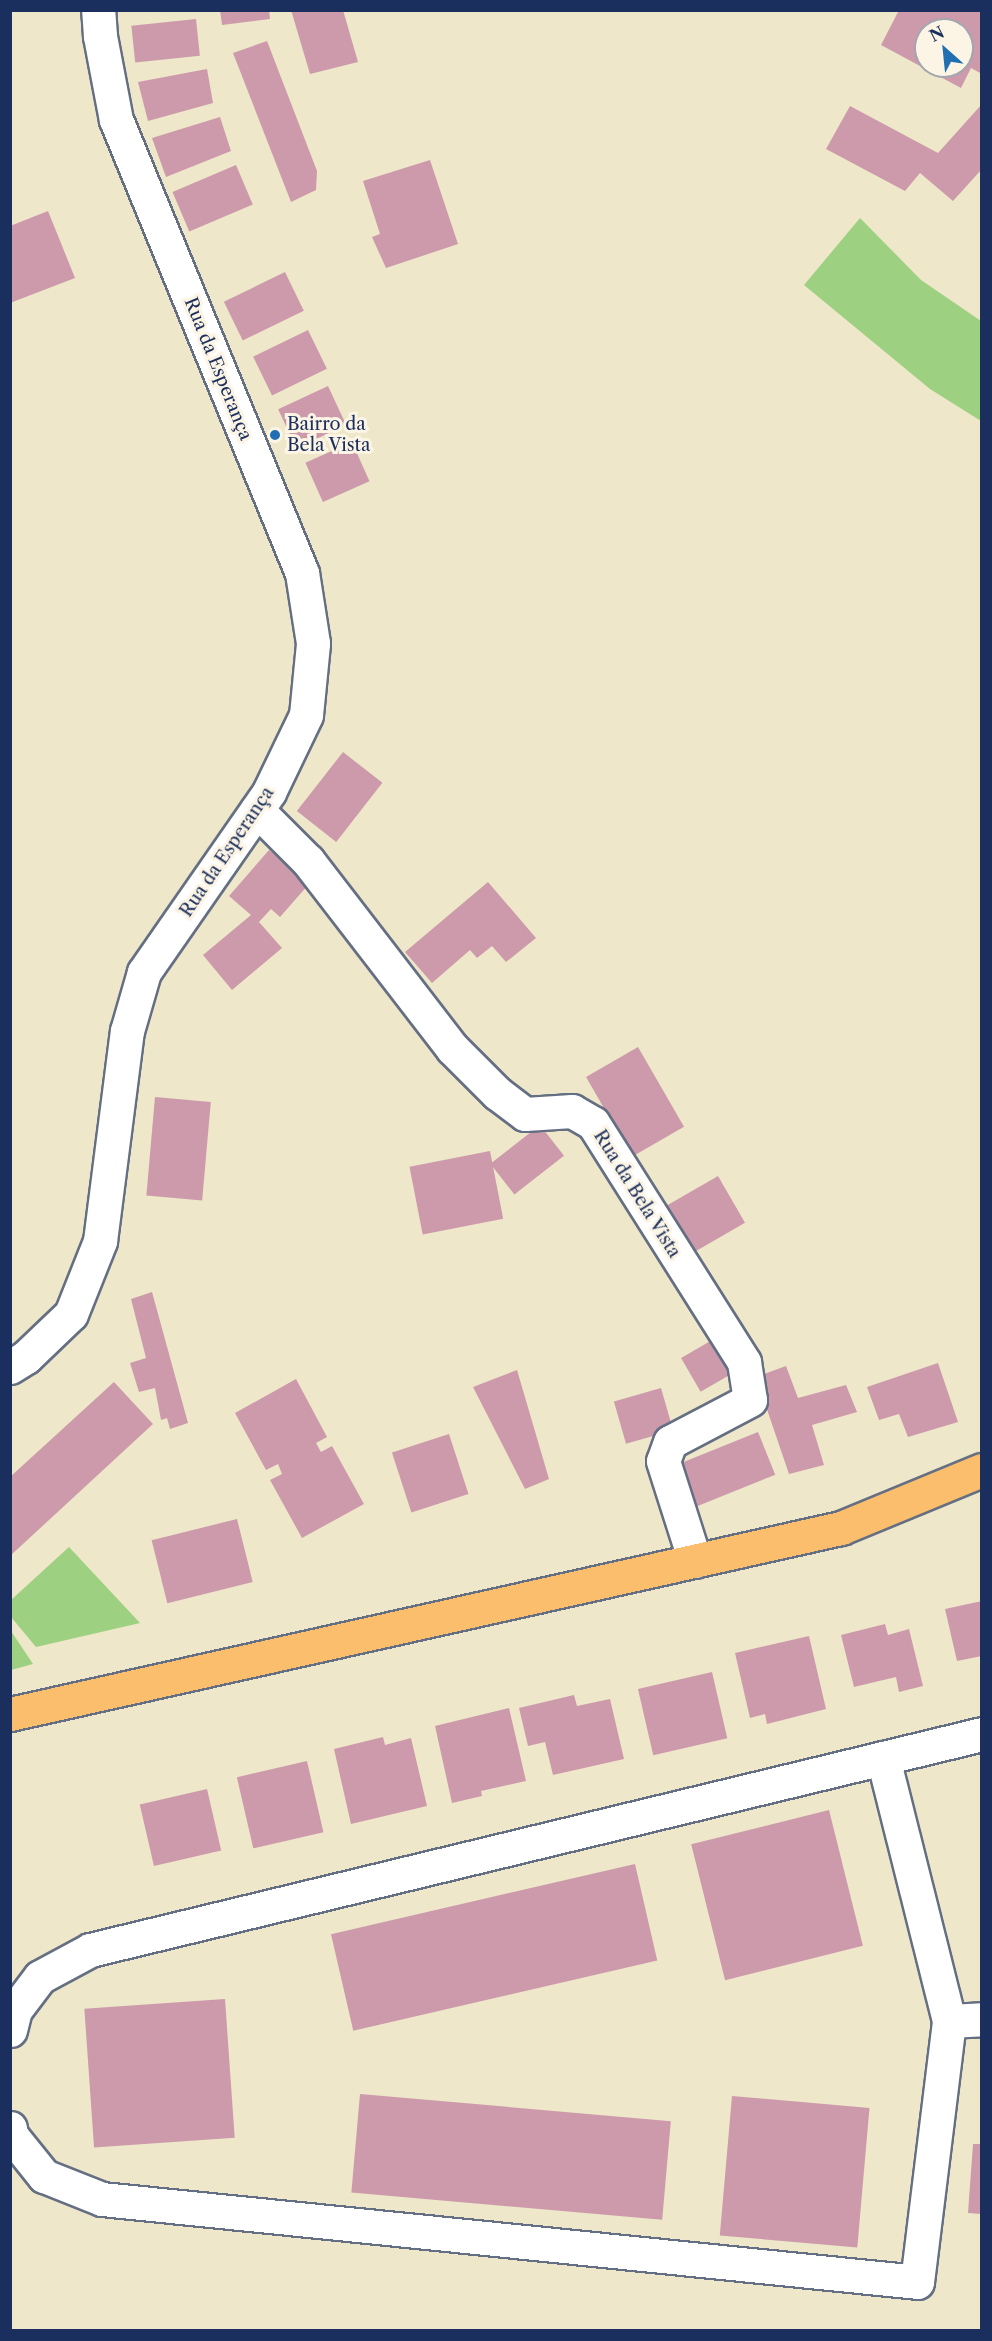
<!DOCTYPE html>
<html>
<head>
<meta charset="utf-8">
<style>
  body { margin:0 }
  #map { position:relative; width:992px; height:2341px; overflow:hidden; background:#eee7c9; font-family:"Libre Caslon Text",serif }
  div>[style] { position:absolute }
  [style*='--x'] { left:calc(var(--x)*1px); top:calc(var(--y)*1px); width:calc(var(--w)*1px); rotate:calc(var(--a)*1deg) }
  .green>* { inset:0; background:#9dd080 }
  .building>* { inset:0; background:#cd9aac; transform-origin:0 0 }
  .roads { filter:drop-shadow(2px 0 #656f83) drop-shadow(-2px 0 #656f83) drop-shadow(0 2px #656f83) drop-shadow(0 -2px #656f83) }
  .street>* { height:33px; margin:-16.5px; padding:0 16.5px; transform-origin:16.5px; border-radius:16.5px; background:#fff }
  .primary>* { height:33px; margin:-16.5px; padding:0 16.5px; transform-origin:16.5px; border-radius:16.5px; background:#fabe6d }
  .dots>* { width:16px; height:16px; translate:-50% -50%; box-sizing:border-box; border:3px solid #fcf5e5; border-radius:50% }
  span { translate:-50% -50%; white-space:nowrap; text-align:center; line-height:1.15; -webkit-text-stroke:6px #fcf5e5; paint-order:stroke }
  .street-label { font-size:18px; color:#1b2f5e }
  .poi-label { font-size:18px; color:#1b2f5e }
  .left { translate:0 -50%; text-align:left }
  .frame { position:absolute; inset:0; border:12px solid #1b2f5e; pointer-events:none }
  .north { position:absolute; left:914px; top:18px; width:60px; height:60px; box-sizing:border-box; background:#fcf5e5; border:2px solid #a2a6af; border-radius:50%; rotate:333deg; font-size:16px; font-weight:700; line-height:24px; text-align:center; color:#1b2f5e }
  .north::after { content:''; display:block; margin:auto; width:21px; height:27px; background:#1f6fb2; clip-path:polygon(50% 0,100% 100%,50% 72%,0 100%) }
</style>
</head>
<body>
<div id="map">
  <div class="green">
    <div style="clip-path:polygon(860px 218px,921px 280px,981px 321px,981px 421px,930px 389px,804px 285px)"></div>
    <div style="clip-path:polygon(69px 1547px,140px 1623px,36px 1647px,11px 1617px,11px 1600px)"></div>
    <div style="clip-path:polygon(11px 1631px,33px 1664px,11px 1670px)"></div>
  </div>
  <div class="building">
    <div style="clip-path:polygon(220px 10px,269px 10px,270px 19px,222px 25px)"></div>
    <div style="clip-path:polygon(291px 10px,343px 10px,358px 62px,310px 74px)"></div>
    <div style="clip-path:polygon(evenodd,899px 10px,982px 10px,982px 74px,971px 68px,961px 88px,881px 45px,899px 10px,926px 30px,962px 30px,962px 66px,926px 66px,926px 30px)"></div>
    <div style="left:196px;top:19px;width:37px;height:65px;rotate:84deg"></div>
    <div style="clip-path:polygon(267px 41px,317px 171px,316px 190px,291px 202px,233px 53px)"></div>
    <div style="clip-path:polygon(207px 69px,213px 103px,148px 121px,138px 82px)"></div>
    <div style="clip-path:polygon(982px 104px,982px 169px,953px 201px,920px 173px,905px 191px,826px 149px,850px 106px,938px 153px)"></div>
    <div style="clip-path:polygon(220px 117px,231px 151px,166px 177px,152px 138px)"></div>
    <div style="clip-path:polygon(430px 160px,458px 244px,386px 268px,372px 237px,380px 234px,363px 181px)"></div>
    <div style="left:236px;top:165px;width:43px;height:69px;rotate:67deg"></div>
    <div style="clip-path:polygon(48px 211px,75px 278px,10px 303px,10px 226px)"></div>
    <div style="left:285px;top:272px;width:43px;height:68px;rotate:64deg"></div>
    <div style="left:308px;top:330px;width:43px;height:61px;rotate:64deg"></div>
    <div style="left:328px;top:386px;width:43px;height:55px;rotate:65deg"></div>
    <div style="left:352px;top:442px;width:43px;height:51px;rotate:66deg"></div>
    <div style="left:343px;top:752px;width:50px;height:75px;rotate:38deg"></div>
    <div style="clip-path:polygon(269px 850px,309px 884px,280px 917px,271px 909px,259px 922px,282px 948px,232px 990px,203px 955px,251px 915px,229px 896px)"></div>
    <div style="clip-path:polygon(488px 882px,536px 938px,506px 962px,492px 946px,477px 958px,470px 950px,432px 983px,405px 952px)"></div>
    <div style="left:638px;top:1047px;width:92px;height:60px;rotate:60deg"></div>
    <div style="left:155px;top:1097px;width:56px;height:99px;rotate:5deg"></div>
    <div style="left:540px;top:1125px;width:39px;height:63px;rotate:52deg"></div>
    <div style="left:490px;top:1151px;width:69px;height:82px;rotate:79deg"></div>
    <div style="left:718px;top:1176px;width:54px;height:63px;rotate:60deg"></div>
    <div style="clip-path:polygon(152px 1292px,188px 1423px,170px 1429px,167px 1418px,161px 1420px,155px 1388px,139px 1392px,130px 1363px,146px 1358px,131px 1299px)"></div>
    <div style="left:714px;top:1339px;width:39px;height:38px;rotate:60deg"></div>
    <div style="clip-path:polygon(938px 1363px,958px 1422px,908px 1437px,899px 1414px,879px 1420px,867px 1387px)"></div>
    <div style="clip-path:polygon(786px 1366px,798px 1398px,846px 1385px,857px 1412px,812px 1425px,824px 1465px,789px 1474px,756px 1377px)"></div>
    <div style="clip-path:polygon(517px 1370px,549px 1479px,525px 1489px,473px 1387px)"></div>
    <div style="clip-path:polygon(296px 1379px,327px 1437px,316px 1443px,321px 1452px,332px 1446px,364px 1504px,302px 1538px,270px 1480px,282px 1474px,278px 1464px,266px 1470px,235px 1413px)"></div>
    <div style="clip-path:polygon(114px 1382px,153px 1424px,10px 1556px,10px 1477px)"></div>
    <div style="left:661px;top:1388px;width:44px;height:49px;rotate:74deg"></div>
    <div style="left:758px;top:1432px;width:46px;height:87px;rotate:68deg"></div>
    <div style="left:449px;top:1434px;width:63px;height:60px;rotate:72deg"></div>
    <div style="left:237px;top:1519px;width:65px;height:88px;rotate:76deg"></div>
    <div style="clip-path:polygon(982px 1601px,982px 1656px,957px 1661px,945px 1609px)"></div>
    <div style="clip-path:polygon(885px 1624px,888px 1635px,909px 1629px,923px 1686px,899px 1692px,896px 1677px,854px 1687px,841px 1635px)"></div>
    <div style="clip-path:polygon(809px 1636px,826px 1709px,767px 1724px,765px 1714px,750px 1718px,735px 1653px)"></div>
    <div style="left:712px;top:1672px;width:68px;height:76px;rotate:77deg"></div>
    <div style="clip-path:polygon(574px 1695px,577px 1706px,610px 1699px,624px 1759px,553px 1775px,545px 1742px,528px 1746px,519px 1708px)"></div>
    <div style="clip-path:polygon(509px 1708px,526px 1781px,481px 1791px,482px 1796px,452px 1803px,435px 1726px)"></div>
    <div style="clip-path:polygon(383px 1737px,385px 1745px,411px 1738px,427px 1806px,351px 1824px,334px 1749px)"></div>
    <div style="left:307px;top:1761px;width:73px;height:72px;rotate:77deg"></div>
    <div style="left:207px;top:1789px;width:63px;height:69px;rotate:77deg"></div>
    <div style="left:829px;top:1810px;width:140px;height:142px;rotate:76deg"></div>
    <div style="left:635px;top:1864px;width:99px;height:312px;rotate:77deg"></div>
    <div style="left:225px;top:1999px;width:139px;height:141px;rotate:86deg"></div>
    <div style="left:360px;top:2094px;width:312px;height:99px;rotate:5deg"></div>
    <div style="left:732px;top:2096px;width:138px;height:140px;rotate:5deg"></div>
    <div style="clip-path:polygon(973px 2144px,982px 2144px,982px 2214px,968px 2213px)"></div>
  </div>
  <div class="roads">
    <div class="street">
      <div style="--x:257;--y:810;--w:72;--a:45"></div>
      <div style="--x:308;--y:861;--w:236;--a:52.4"></div>
      <div style="--x:452;--y:1048;--w:64;--a:45"></div>
      <div style="--x:497;--y:1093;--w:35;--a:37"></div>
      <div style="--x:525;--y:1114;--w:47;--a:-3.7"></div>
      <div style="--x:572;--y:1111;--w:24;--a:30"></div>
      <div style="--x:593;--y:1123;--w:283;--a:57.7"></div>
      <div style="--x:744;--y:1362;--w:38;--a:81"></div>
      <div style="--x:750;--y:1400;--w:90;--a:152.3"></div>
      <div style="--x:670;--y:1442;--w:20;--a:110"></div>
      <div style="--x:663;--y:1461;--w:105;--a:72.3"></div>
      <div style="--x:10;--y:1367;--w:19;--a:-32"></div>
      <div style="--x:26;--y:1357;--w:62;--a:-43.7"></div>
      <div style="--x:71;--y:1314;--w:79;--a:-68.3"></div>
      <div style="--x:100;--y:1241;--w:212;--a:-82.7"></div>
      <div style="--x:127;--y:1031;--w:61;--a:-73.9"></div>
      <div style="--x:144;--y:972;--w:219;--a:-55.2"></div>
      <div style="--x:269;--y:792;--w:85;--a:-64.3"></div>
      <div style="--x:306;--y:715;--w:72;--a:-84.4"></div>
      <div style="--x:313;--y:643;--w:71;--a:-98.9"></div>
      <div style="--x:302;--y:573;--w:490;--a:-112.3"></div>
      <div style="--x:116;--y:120;--w:86;--a:-100.8"></div>
      <div style="--x:100;--y:36;--w:26;--a:-94"></div>
      <div style="--x:883;--y:1758;--w:271;--a:75.9"></div>
      <div style="--x:10;--y:2030;--w:21;--a:-76"></div>
      <div style="--x:15;--y:2010;--w:41;--a:-52.9"></div>
      <div style="--x:40;--y:1977;--w:57;--a:-28.4"></div>
      <div style="--x:90;--y:1950;--w:918;--a:-13.61"></div>
      <div style="--x:10;--y:2128;--w:7;--a:82"></div>
      <div style="--x:11;--y:2135;--w:53;--a:51.2"></div>
      <div style="--x:44;--y:2176;--w:62;--a:21.6"></div>
      <div style="--x:102;--y:2199;--w:819;--a:5.81"></div>
      <div style="--x:917;--y:2282;--w:263;--a:-83"></div>
      <div style="--x:949;--y:2021;--w:33;--a:-3"></div>
    </div>
    <div class="primary">
      <div style="--x:10;--y:1714;--w:852;--a:-12.62"></div>
      <div style="--x:841;--y:1528;--w:152;--a:-22.4"></div>
    </div>
  </div>
  <div class="dots">
    <div style="left:275px;top:435px;background:#1f6fb2"></div>
  </div>
  <div class="street-label">
    <span style="left:218px;top:369px;rotate:68deg">Rua da Esperança</span>
    <span style="left:227px;top:852px;rotate:-56deg">Rua da Esperança</span>
    <span style="left:637px;top:1194px;rotate:58deg">Rua da Bela Vista</span>
  </div>
  <div class="poi-label">
    <span class="left" style="left:287px;top:435px">Bairro da<br>Bela Vista</span>
  </div>
  <div class="frame"></div>
  <div class="north">N</div>
</div>
</body>
</html>
